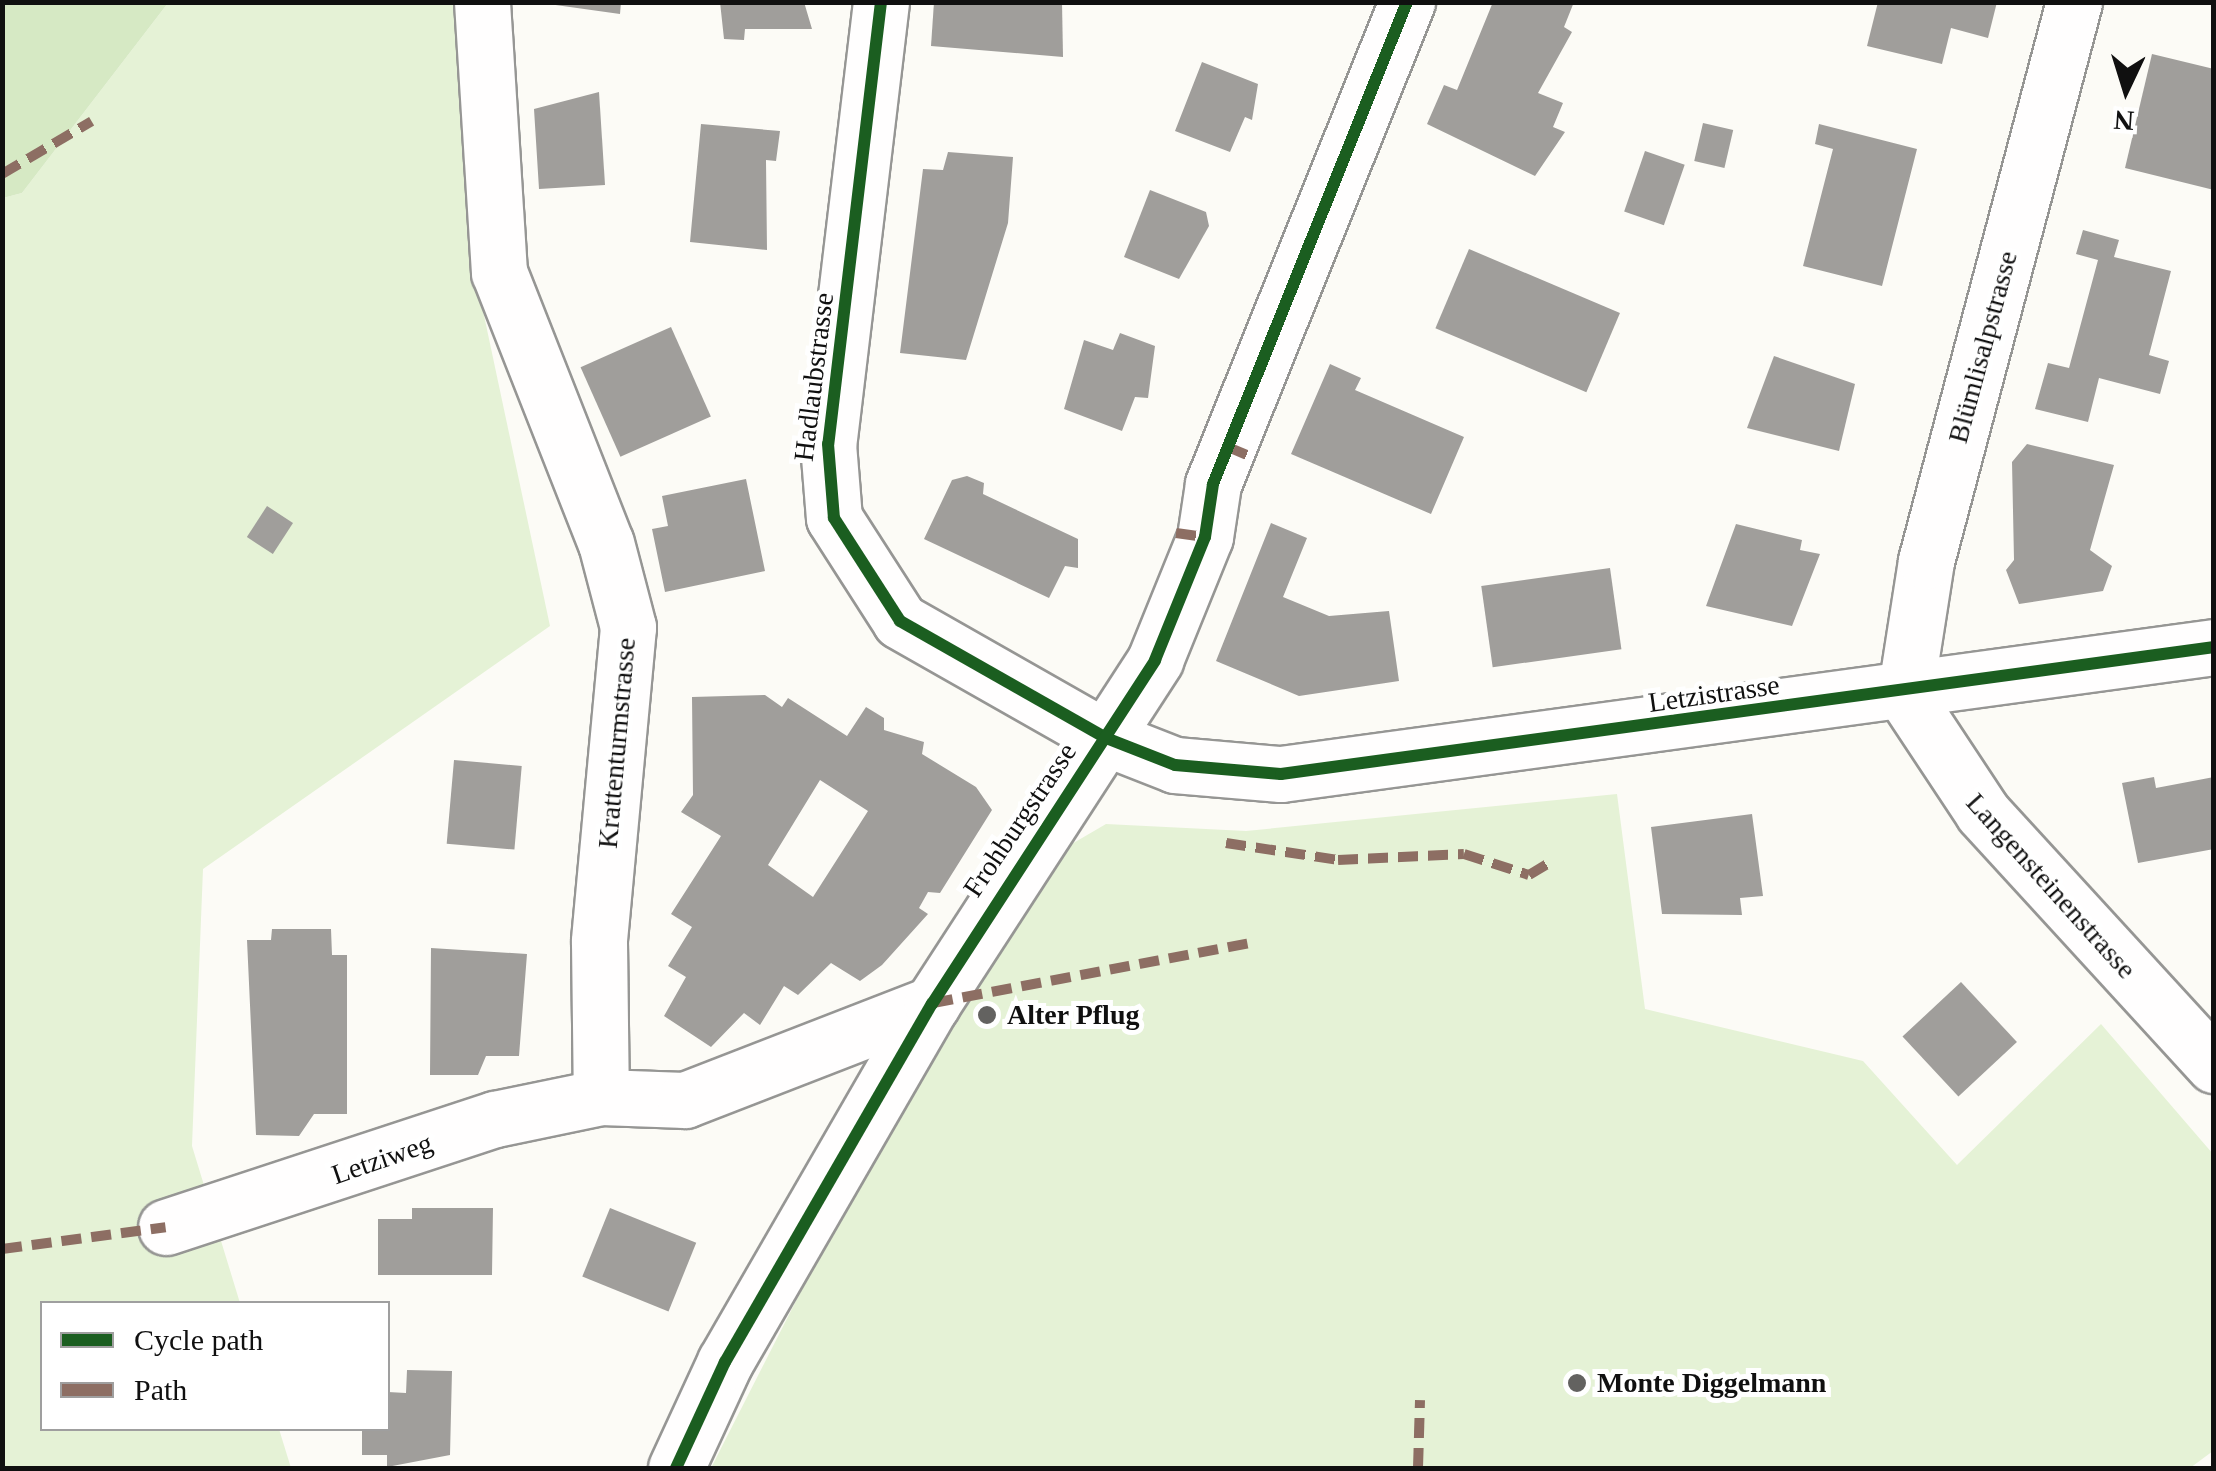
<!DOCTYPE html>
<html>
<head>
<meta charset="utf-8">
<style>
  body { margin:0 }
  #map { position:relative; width:2216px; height:1471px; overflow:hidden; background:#fcfbf6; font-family:"Times New Roman",serif }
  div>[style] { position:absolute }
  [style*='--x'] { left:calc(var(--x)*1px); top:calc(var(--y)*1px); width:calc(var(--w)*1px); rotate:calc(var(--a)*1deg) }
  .green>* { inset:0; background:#e5f2d6 }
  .forest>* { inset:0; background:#d6e9c4 }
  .building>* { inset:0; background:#a09e9b; transform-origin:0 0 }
  .roads { filter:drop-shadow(2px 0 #969694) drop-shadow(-2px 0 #969694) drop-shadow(0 2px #969694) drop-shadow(0 -2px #969694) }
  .minor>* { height:55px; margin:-27.5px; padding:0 27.5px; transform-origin:27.5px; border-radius:27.5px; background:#fffefe }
  .quiet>* { height:10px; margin-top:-5px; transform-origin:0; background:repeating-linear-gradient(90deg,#8d6e63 0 20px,transparent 0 30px) }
  .cycleway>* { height:12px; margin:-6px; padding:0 6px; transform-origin:6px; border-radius:6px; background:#1b5e20 }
  .dots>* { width:28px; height:28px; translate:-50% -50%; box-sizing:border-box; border:5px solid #fff; border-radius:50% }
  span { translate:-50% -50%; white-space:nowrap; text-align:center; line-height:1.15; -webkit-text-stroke:10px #fff; paint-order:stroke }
  .street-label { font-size:28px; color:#101010 }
  .poi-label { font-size:28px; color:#101010; font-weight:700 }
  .left { translate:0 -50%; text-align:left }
  .frame { position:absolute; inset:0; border:5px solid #101010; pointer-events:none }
  .legend { position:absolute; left:40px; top:1301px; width:350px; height:130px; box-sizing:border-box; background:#fff; border:2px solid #9f9f9f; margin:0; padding:12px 18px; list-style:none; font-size:30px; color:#101010 }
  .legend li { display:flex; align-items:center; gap:20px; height:50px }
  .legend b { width:50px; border:2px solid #9f9f9f }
  .north { position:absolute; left:2076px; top:40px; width:100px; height:100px; -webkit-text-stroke:8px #fff; paint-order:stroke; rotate:184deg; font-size:28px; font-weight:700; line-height:40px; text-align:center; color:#101010 }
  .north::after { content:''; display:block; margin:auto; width:35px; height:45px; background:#101010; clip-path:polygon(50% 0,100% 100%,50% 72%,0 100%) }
</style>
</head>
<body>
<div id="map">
  <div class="green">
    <div style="clip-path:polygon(168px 3px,463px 3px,468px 240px,550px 626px,203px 869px,192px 1146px,240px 1303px,42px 1304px,42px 1428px,279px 1429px,291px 1468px,3px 1468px,3px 198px,22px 193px)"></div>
    <div style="clip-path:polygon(1617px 794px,1645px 1009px,1863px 1061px,1957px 1165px,2101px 1024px,2213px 1154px,2213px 1451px,2190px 1468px,711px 1468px,886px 1124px,1058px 852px,1106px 824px,1246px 831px)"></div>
  </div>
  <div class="forest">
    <div style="clip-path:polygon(3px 2px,168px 3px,22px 193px,3px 198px)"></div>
  </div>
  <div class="building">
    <div style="clip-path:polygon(534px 2px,621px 2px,620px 14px)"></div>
    <div style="clip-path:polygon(720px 2px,804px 2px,812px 29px,745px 29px,744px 40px,724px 39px)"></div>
    <div style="clip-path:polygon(934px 2px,1062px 2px,1063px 57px,931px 46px)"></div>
    <div style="clip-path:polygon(1493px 2px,1574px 2px,1564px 27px,1572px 32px,1538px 93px,1563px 103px,1553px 127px,1565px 132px,1535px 176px,1427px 124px,1444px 85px,1457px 90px)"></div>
    <div style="clip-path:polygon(1878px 2px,1997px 2px,1988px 38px,1951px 28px,1942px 64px,1867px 46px)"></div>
    <div style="clip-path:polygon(2152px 54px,2214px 69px,2214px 190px,2125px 168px)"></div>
    <div style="clip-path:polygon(1202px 62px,1258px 84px,1252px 120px,1245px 117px,1230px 152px,1175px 131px)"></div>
    <div style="clip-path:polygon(599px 92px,605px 185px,539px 189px,534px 109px)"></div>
    <div style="left:1703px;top:123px;width:31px;height:39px;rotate:13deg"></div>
    <div style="clip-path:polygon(701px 124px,780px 131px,776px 161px,766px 160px,767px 250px,690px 242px)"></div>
    <div style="clip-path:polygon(1819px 124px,1917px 149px,1882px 286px,1803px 266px,1833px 149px,1815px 144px)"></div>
    <div style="left:1645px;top:151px;width:42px;height:64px;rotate:19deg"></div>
    <div style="clip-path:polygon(948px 152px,1013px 157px,1008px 223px,966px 360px,900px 353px,923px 169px,943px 170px)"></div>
    <div style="clip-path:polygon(1150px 190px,1206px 212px,1209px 226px,1179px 279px,1124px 257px)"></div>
    <div style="clip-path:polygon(2083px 230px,2119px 240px,2114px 257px,2171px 271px,2149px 355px,2169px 361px,2160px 394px,2099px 378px,2088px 422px,2035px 409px,2048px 363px,2069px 368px,2098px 260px,2076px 254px)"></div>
    <div style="left:1469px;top:249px;width:164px;height:86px;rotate:23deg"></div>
    <div style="left:671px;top:327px;width:98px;height:99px;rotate:66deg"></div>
    <div style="clip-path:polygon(1120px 333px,1155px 346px,1148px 398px,1135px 397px,1122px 431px,1064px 409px,1084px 340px,1113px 350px)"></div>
    <div style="clip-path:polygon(1774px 356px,1855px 384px,1839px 451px,1747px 428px)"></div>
    <div style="clip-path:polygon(1330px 364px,1361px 378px,1355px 390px,1464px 437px,1431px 514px,1291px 454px)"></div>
    <div style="clip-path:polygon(2027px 444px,2114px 465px,2090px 550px,2112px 566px,2103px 591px,2019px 604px,2006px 570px,2014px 560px,2012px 462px)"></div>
    <div style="clip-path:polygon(967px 476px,984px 483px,983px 494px,1078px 539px,1078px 568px,1065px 566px,1049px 598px,924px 539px,952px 480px)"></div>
    <div style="clip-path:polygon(746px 479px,765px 571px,665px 592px,652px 529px,668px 526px,662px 496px)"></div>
    <div style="left:267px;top:506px;width:31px;height:37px;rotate:33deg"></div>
    <div style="clip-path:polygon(1271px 523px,1307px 538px,1283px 597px,1329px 616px,1389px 611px,1399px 681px,1299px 696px,1216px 661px)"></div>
    <div style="clip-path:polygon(1736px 524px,1802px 540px,1800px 550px,1820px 554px,1792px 626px,1706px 606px)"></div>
    <div style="left:1610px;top:568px;width:82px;height:130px;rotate:82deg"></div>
    <div style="clip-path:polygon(evenodd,765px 695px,782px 707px,788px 698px,847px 736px,866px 707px,884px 718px,884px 730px,924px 742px,922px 754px,976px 787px,992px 810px,940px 893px,928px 892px,919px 908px,928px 914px,882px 965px,860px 981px,831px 963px,798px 995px,784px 986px,760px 1025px,744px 1013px,711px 1047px,664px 1016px,686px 977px,668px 966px,692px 927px,671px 914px,721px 836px,681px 812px,693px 795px,692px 697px,765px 695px,820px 780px,868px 811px,813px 897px,768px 865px,820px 780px)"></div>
    <div style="left:454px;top:760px;width:68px;height:84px;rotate:5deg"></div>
    <div style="clip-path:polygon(2154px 777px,2156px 788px,2214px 777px,2214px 849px,2138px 863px,2122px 783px)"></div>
    <div style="clip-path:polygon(1752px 814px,1763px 896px,1740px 898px,1742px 915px,1662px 914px,1651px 827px)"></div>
    <div style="clip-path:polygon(272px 929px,331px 929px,332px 955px,347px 955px,347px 1114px,314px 1114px,299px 1136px,256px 1135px,247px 940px,271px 940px)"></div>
    <div style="clip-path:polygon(431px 948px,527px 954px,519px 1056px,486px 1056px,478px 1075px,430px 1075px)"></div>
    <div style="left:1961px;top:982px;width:82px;height:80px;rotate:47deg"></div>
    <div style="clip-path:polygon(412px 1208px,493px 1208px,492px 1275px,378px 1275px,378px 1219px,412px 1219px)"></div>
    <div style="left:610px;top:1208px;width:93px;height:74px;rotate:22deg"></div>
    <div style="clip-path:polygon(407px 1370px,452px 1371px,450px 1455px,387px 1467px,387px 1455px,362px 1455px,362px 1428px,388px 1428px,388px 1392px,406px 1393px)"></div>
  </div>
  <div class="roads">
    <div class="minor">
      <div style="--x:482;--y:2;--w:271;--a:86.4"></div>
      <div style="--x:499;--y:272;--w:291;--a:68.5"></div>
      <div style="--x:606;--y:543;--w:87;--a:75.3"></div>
      <div style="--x:628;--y:627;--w:316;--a:95.3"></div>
      <div style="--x:599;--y:942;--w:155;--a:89.3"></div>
      <div style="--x:881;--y:2;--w:445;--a:96.8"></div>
      <div style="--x:828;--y:444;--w:74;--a:85.4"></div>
      <div style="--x:834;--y:518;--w:122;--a:57.3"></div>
      <div style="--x:900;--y:621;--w:237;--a:29.6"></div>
      <div style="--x:1106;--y:738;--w:74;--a:21.4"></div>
      <div style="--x:1175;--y:765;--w:106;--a:4.9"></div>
      <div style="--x:1281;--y:774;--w:942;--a:-7.75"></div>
      <div style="--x:1905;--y:695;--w:136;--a:-81.1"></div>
      <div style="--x:1926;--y:561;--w:578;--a:-75.17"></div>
      <div style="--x:1905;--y:695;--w:141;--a:56.5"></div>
      <div style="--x:1983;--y:813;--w:342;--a:47.5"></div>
      <div style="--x:166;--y:1227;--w:346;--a:-18.2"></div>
      <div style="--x:495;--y:1119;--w:108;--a:-11.7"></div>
      <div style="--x:601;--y:1097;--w:84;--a:2"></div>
      <div style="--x:685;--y:1100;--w:265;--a:-21.2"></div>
      <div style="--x:676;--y:1468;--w:117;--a:-65.2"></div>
      <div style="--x:725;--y:1362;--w:414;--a:-60"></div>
      <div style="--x:932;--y:1004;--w:410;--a:-57"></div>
      <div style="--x:1155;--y:660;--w:133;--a:-67.9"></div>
      <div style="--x:1205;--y:537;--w:54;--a:-81.4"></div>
      <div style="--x:1213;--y:484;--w:520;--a:-68.08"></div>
    </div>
  </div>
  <div class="quiet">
    <div style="--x:2;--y:174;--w:104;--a:-30.5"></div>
    <div style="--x:1228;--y:447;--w:26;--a:23"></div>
    <div style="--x:1176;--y:533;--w:29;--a:8"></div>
    <div style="--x:1226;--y:843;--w:113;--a:8.6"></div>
    <div style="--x:1338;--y:860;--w:126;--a:-2.7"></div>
    <div style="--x:1464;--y:854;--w:68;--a:17.9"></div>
    <div style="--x:1529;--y:875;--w:26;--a:-31"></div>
    <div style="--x:933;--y:1003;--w:329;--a:-10.7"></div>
    <div style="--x:2;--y:1249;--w:165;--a:-7.6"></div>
    <div style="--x:1418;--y:1468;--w:68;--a:-88.3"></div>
  </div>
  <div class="cycleway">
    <div style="--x:881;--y:2;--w:445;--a:96.8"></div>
    <div style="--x:828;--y:444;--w:74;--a:85.4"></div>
    <div style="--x:834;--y:518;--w:122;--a:57.3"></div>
    <div style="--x:900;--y:621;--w:237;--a:29.6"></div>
    <div style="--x:1106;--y:738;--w:74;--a:21.4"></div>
    <div style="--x:1175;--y:765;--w:106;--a:4.9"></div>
    <div style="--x:1281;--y:774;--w:942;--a:-7.75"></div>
    <div style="--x:676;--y:1468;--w:117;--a:-65.2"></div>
    <div style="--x:725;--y:1362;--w:414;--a:-60"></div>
    <div style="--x:932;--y:1004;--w:410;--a:-57"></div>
    <div style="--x:1155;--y:660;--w:133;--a:-67.9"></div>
    <div style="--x:1205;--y:537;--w:54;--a:-81.4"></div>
    <div style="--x:1213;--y:484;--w:520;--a:-68.08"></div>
  </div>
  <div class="dots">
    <div style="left:987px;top:1015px;background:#636260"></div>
    <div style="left:1577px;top:1383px;background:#636260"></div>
  </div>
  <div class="street-label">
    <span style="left:1983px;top:347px;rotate:-75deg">Blümlisalpstrasse</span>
    <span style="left:814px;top:377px;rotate:-83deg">Hadlaubstrasse</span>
    <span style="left:1714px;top:694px;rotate:-8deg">Letzistrasse</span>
    <span style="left:617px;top:743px;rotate:-85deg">Krattenturmstrasse</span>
    <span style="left:1020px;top:820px;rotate:-56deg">Frohburgstrasse</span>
    <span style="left:2051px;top:886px;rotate:48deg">Langensteinenstrasse</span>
    <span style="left:382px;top:1159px;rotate:-19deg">Letziweg</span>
  </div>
  <div class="poi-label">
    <span class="left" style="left:1007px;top:1015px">Alter Pflug</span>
    <span class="left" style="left:1597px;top:1383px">Monte Diggelmann</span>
  </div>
  <div class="frame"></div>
  <ul class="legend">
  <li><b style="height:12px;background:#1b5e20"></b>Cycle path</li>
  <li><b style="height:12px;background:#8d6e63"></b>Path</li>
  </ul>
  <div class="north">N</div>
</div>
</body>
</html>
